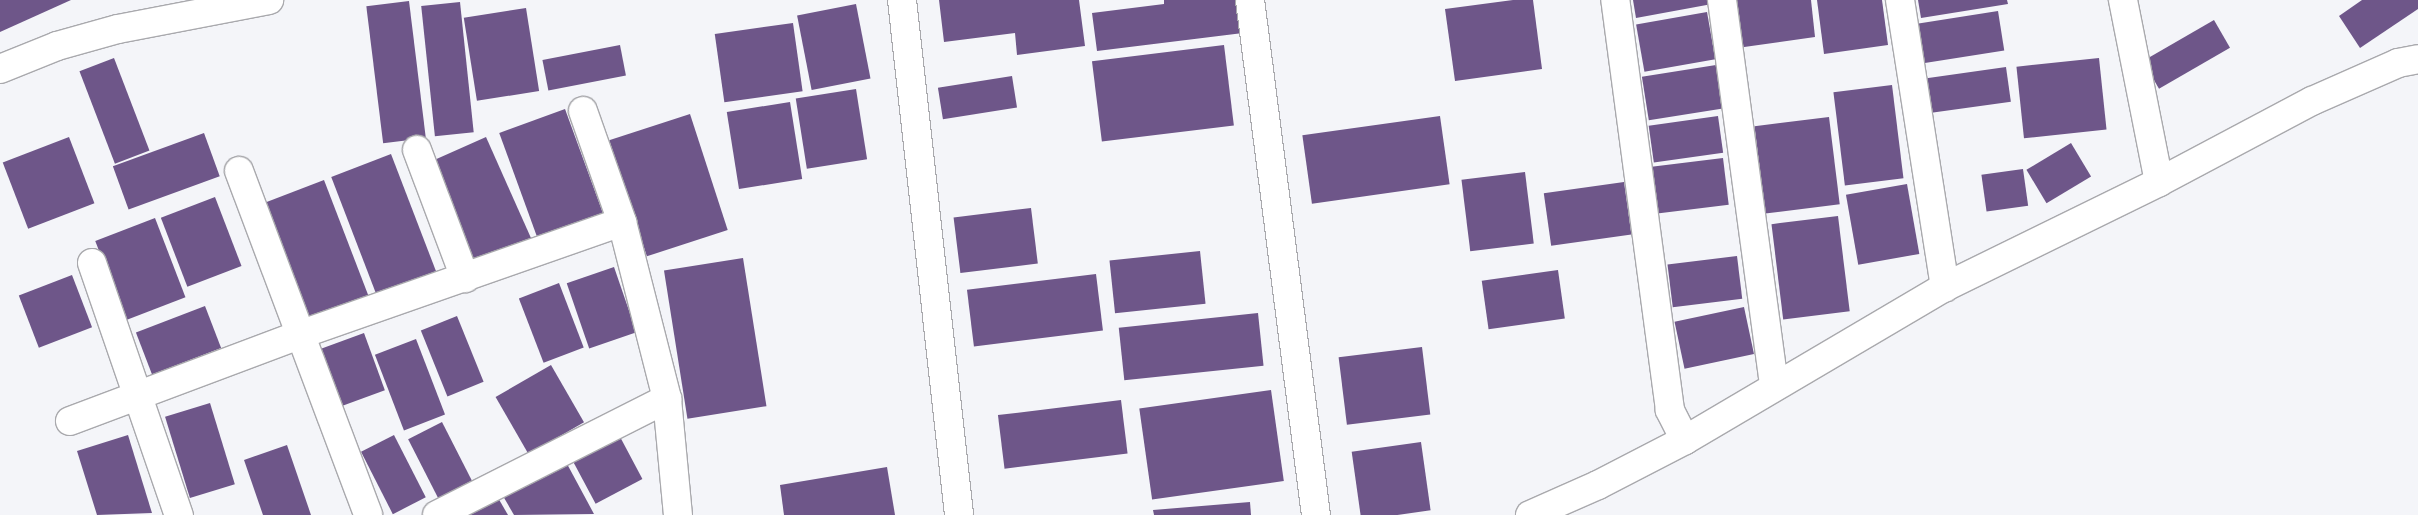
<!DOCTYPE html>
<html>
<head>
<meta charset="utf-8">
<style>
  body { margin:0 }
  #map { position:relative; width:2418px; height:515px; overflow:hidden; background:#f4f5f9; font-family:Poppins,sans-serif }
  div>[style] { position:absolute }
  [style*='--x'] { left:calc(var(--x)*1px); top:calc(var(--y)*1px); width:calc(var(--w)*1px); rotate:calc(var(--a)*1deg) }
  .building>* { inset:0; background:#6e5689; transform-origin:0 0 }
  .roads { filter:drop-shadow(1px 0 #a9a9ad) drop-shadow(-1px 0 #a9a9ad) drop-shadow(0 1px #a9a9ad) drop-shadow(0 -1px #a9a9ad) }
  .minor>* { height:28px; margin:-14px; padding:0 14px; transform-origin:14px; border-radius:14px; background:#fff }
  span { translate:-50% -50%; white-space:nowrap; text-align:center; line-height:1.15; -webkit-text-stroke:5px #f4f5f9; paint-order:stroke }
</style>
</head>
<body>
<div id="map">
  <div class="building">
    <div style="clip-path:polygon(0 0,71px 0,0 32px)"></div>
    <div style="clip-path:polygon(939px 0,1079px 0,1085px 46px,1017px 55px,1015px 33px,944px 42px)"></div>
    <div style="clip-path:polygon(1164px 0,1239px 0,1243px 33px,1097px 51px,1092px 13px,1164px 4px)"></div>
    <div style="clip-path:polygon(1513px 0,1533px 0,1542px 69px,1455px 81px,1445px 9px)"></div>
    <div style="clip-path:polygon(1633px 0,1711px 0,1712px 4px,1636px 18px)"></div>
    <div style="clip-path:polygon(1731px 0,1811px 0,1815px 37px,1737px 48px)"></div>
    <div style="clip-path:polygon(1817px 0,1882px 0,1888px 45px,1824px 54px)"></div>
    <div style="clip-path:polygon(1918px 0,2007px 0,2008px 4px,1921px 18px)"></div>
    <div style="clip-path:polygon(2362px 0,2418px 0,2418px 9px,2360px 48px,2339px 16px)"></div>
    <div style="left:409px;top:1px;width:138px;height:43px;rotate:83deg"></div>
    <div style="left:460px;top:2px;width:131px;height:39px;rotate:84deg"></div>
    <div style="left:856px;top:4px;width:76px;height:60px;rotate:79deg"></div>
    <div style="left:526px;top:8px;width:84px;height:63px;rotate:81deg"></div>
    <div style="left:1998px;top:11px;width:40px;height:82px;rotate:81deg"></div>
    <div style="left:1707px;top:12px;width:48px;height:72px;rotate:80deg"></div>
    <div style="left:2214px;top:20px;width:32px;height:82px;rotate:60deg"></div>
    <div style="left:793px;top:23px;width:69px;height:79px;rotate:82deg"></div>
    <div style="left:620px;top:45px;width:31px;height:79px;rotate:79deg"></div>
    <div style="left:1224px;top:45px;width:81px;height:133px;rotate:83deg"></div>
    <div style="left:114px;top:58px;width:99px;height:37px;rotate:69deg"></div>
    <div style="left:2099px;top:58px;width:72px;height:83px;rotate:84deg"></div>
    <div style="left:1716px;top:65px;width:44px;height:75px;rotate:81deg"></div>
    <div style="left:2006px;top:67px;width:35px;height:82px;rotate:82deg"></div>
    <div style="left:1012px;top:76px;width:32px;height:75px;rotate:81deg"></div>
    <div style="left:1892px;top:85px;width:94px;height:59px;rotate:83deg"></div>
    <div style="left:856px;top:89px;width:71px;height:61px;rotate:81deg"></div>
    <div style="left:790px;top:102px;width:78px;height:64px;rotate:81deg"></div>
    <div style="left:565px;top:109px;width:115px;height:70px;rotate:70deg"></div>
    <div style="left:690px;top:114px;width:122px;height:85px;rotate:72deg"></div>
    <div style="left:1440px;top:116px;width:69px;height:139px;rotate:82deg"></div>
    <div style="left:1718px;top:116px;width:37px;height:70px;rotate:82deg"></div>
    <div style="left:1829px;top:117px;width:88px;height:75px;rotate:83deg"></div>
    <div style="left:204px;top:133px;width:46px;height:97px;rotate:70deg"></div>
    <div style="left:69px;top:137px;width:71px;height:71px;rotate:69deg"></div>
    <div style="left:486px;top:137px;width:115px;height:64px;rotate:66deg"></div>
    <div style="left:2071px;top:143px;width:39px;height:52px;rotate:59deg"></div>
    <div style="left:391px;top:154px;width:131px;height:64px;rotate:69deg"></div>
    <div style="left:1723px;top:158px;width:47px;height:74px;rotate:83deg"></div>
    <div style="left:2023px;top:169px;width:37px;height:42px;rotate:82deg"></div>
    <div style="left:1525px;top:172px;width:72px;height:64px;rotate:83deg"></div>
    <div style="left:324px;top:180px;width:132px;height:67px;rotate:69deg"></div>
    <div style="left:1624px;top:182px;width:53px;height:81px;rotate:82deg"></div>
    <div style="left:1907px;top:184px;width:71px;height:62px;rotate:80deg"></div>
    <div style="left:215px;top:197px;width:74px;height:58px;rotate:69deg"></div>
    <div style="left:1031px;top:208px;width:56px;height:78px;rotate:83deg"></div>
    <div style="left:1838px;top:216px;width:96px;height:67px;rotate:83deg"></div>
    <div style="left:155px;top:218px;width:85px;height:64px;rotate:69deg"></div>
    <div style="left:1200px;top:251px;width:53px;height:91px;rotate:84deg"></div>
    <div style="left:1737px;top:256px;width:43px;height:70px;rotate:83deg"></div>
    <div style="left:743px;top:258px;width:150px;height:80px;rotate:81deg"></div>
    <div style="left:614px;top:267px;width:69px;height:50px;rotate:71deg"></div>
    <div style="left:1558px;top:270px;width:49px;height:77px;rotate:82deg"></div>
    <div style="left:1096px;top:274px;width:57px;height:130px;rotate:83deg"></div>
    <div style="left:72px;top:275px;width:56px;height:57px;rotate:69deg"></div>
    <div style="left:559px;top:283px;width:69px;height:43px;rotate:69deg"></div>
    <div style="left:205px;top:306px;width:45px;height:74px;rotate:69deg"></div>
    <div style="left:1744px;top:307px;width:48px;height:71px;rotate:78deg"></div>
    <div style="left:1258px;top:313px;width:53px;height:140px;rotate:84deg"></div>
    <div style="left:457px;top:316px;width:71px;height:39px;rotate:68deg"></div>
    <div style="left:364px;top:333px;width:61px;height:53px;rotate:70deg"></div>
    <div style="left:416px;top:339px;width:81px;height:44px;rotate:69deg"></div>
    <div style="left:1422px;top:347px;width:68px;height:84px;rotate:83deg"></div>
    <div style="left:551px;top:365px;width:66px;height:64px;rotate:60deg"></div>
    <div style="left:1271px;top:390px;width:92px;height:133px;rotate:82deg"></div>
    <div style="left:1121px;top:400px;width:54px;height:124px;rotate:83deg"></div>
    <div style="left:210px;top:403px;width:85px;height:47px;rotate:73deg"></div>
    <div style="left:442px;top:422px;width:66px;height:38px;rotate:63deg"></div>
    <div style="left:618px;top:433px;width:52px;height:53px;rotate:62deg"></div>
    <div style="clip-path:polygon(128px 435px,152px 513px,97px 515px,77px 451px)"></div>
    <div style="left:394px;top:435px;width:70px;height:37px;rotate:63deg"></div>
    <div style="left:1421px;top:442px;width:69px;height:70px;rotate:82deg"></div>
    <div style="clip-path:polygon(287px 445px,311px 515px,263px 515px,244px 460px)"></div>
    <div style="clip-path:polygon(566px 462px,594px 514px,514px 515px,503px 496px)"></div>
    <div style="clip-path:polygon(887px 467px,895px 515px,784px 515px,780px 485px)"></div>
    <div style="clip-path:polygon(497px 496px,508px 515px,461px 515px)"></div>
    <div style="clip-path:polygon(1250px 502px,1251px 515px,1154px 515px,1153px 510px)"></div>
  </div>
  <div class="roads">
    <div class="minor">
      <div style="--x:902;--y:0;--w:518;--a:83.68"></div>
      <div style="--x:1250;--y:0;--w:519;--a:82.7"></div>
      <div style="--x:1722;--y:0;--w:389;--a:82.3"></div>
      <div style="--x:1900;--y:0;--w:291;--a:81.1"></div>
      <div style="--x:0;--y:69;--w:61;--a:-22"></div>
      <div style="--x:57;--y:46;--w:63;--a:-15.6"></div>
      <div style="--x:118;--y:29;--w:154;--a:-10.9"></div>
      <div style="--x:583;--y:111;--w:118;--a:70.6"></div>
      <div style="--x:417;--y:150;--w:137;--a:69.4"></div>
      <div style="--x:239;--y:171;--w:367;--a:69.4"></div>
      <div style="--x:2159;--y:182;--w:173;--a:-27.9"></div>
      <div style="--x:2312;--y:101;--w:94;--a:-23.8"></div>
      <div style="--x:2398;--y:63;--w:20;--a:-11"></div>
      <div style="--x:92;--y:263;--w:267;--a:71"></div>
      <div style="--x:70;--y:421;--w:245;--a:-20.6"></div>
      <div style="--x:299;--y:335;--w:342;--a:-19.3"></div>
      <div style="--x:622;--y:222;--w:183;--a:75.7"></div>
      <div style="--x:667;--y:399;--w:117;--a:84.6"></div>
      <div style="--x:1685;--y:440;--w:302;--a:-30.5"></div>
      <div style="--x:1945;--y:287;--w:238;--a:-26.1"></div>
      <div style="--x:2159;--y:182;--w:186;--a:-101.2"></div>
      <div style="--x:437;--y:515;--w:258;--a:-26.8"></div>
      <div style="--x:1530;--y:515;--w:74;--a:-23.8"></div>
      <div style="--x:1598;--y:485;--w:98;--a:-27.3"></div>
      <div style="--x:1685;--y:440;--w:34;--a:-117"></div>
      <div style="--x:1670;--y:410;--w:414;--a:-97.6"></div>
    </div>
  </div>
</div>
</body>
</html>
